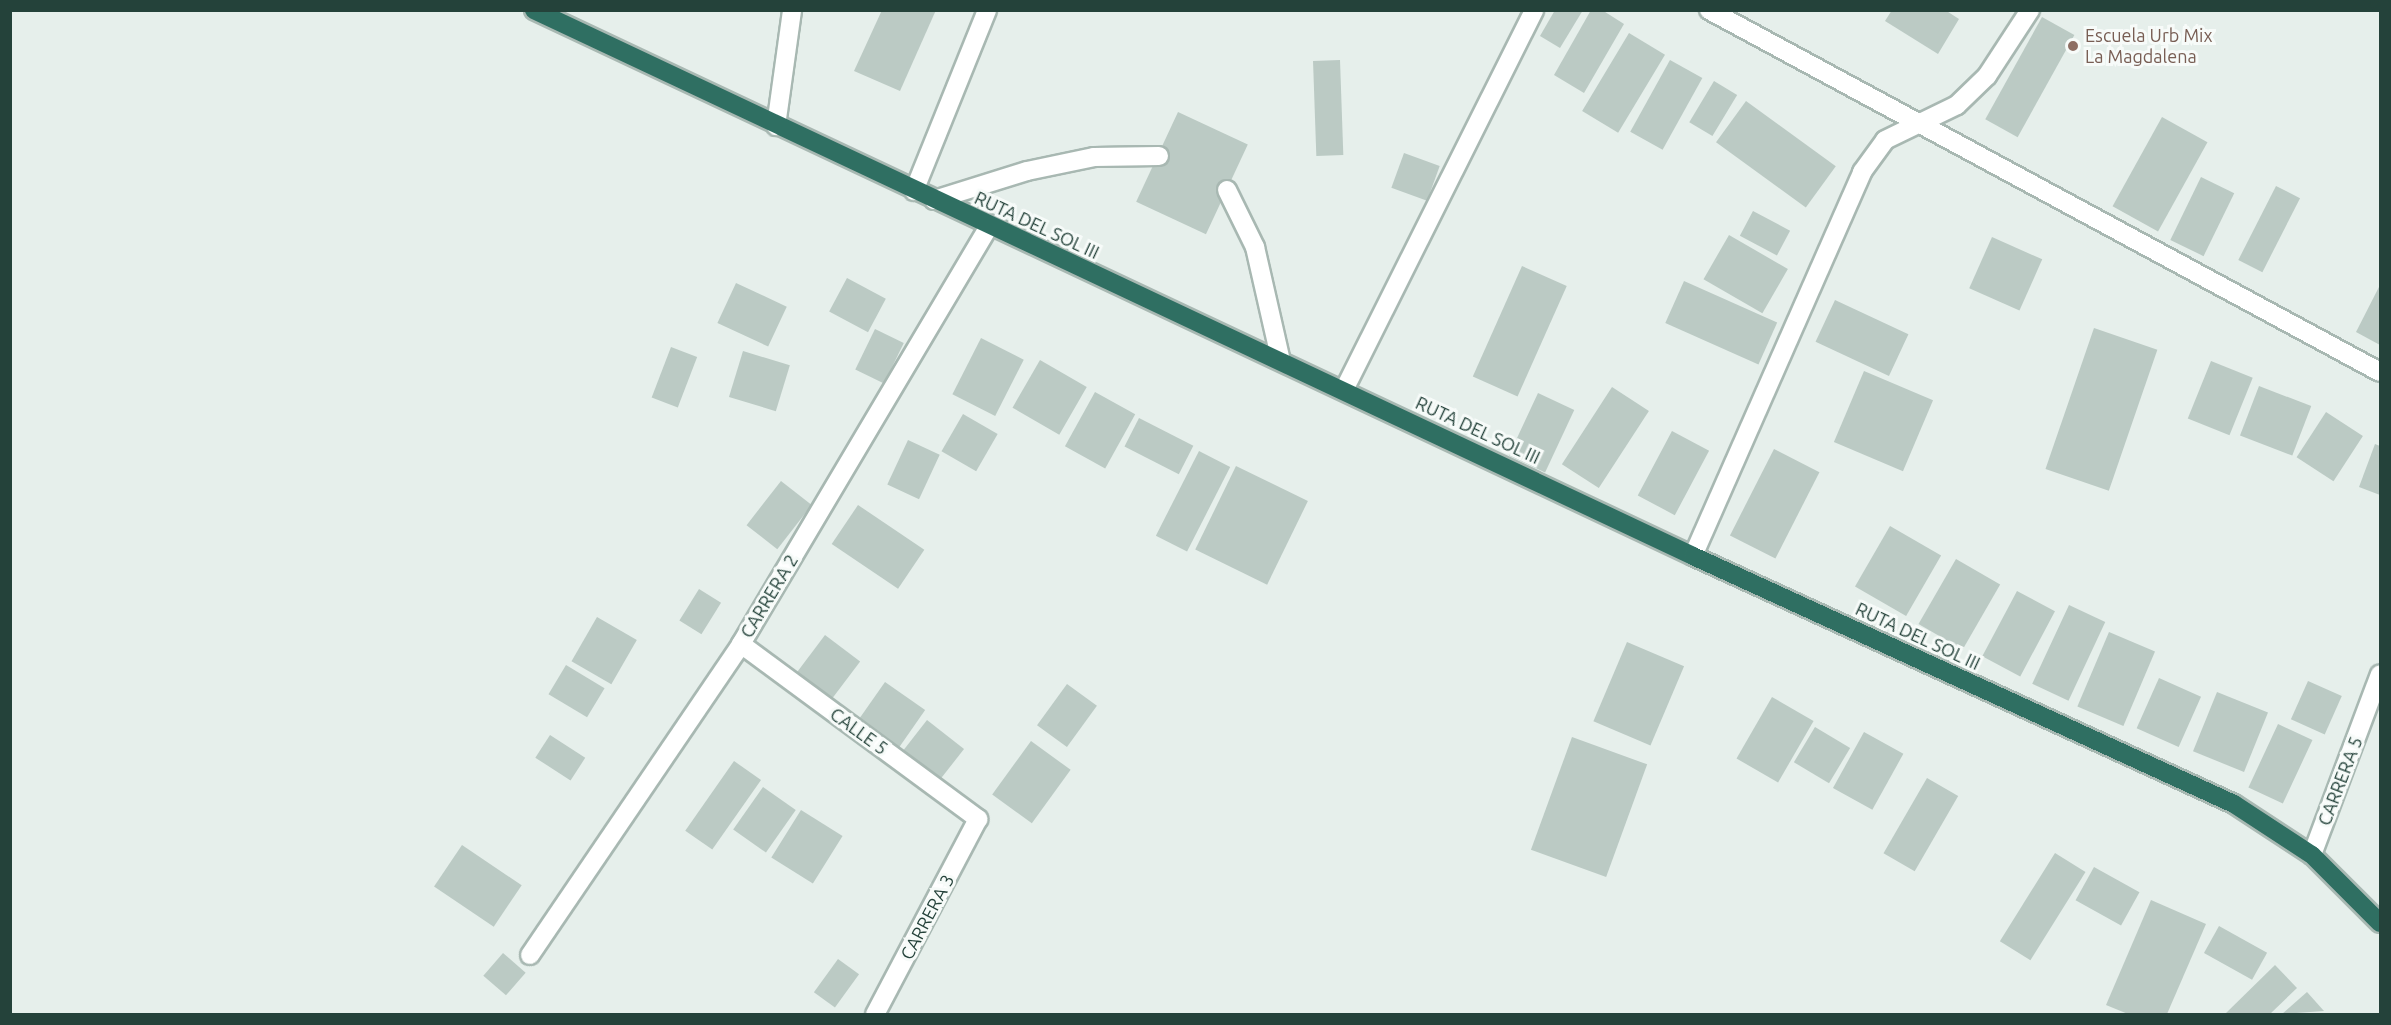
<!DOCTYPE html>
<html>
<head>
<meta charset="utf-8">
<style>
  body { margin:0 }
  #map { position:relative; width:2391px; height:1025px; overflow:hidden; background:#e6efeb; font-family:Ubuntu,sans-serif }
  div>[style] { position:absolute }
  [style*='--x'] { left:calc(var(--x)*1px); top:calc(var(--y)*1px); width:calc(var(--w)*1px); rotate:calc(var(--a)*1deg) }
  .building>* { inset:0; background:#bbcac4; transform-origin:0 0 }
  .roads { filter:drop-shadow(2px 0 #a8b8b2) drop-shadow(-2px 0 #a8b8b2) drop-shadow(0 2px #a8b8b2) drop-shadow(0 -2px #a8b8b2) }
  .lane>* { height:18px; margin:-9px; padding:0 9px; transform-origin:9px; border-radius:9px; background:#fff }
  .street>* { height:18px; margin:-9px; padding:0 9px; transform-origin:9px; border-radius:9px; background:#fff }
  .highway>* { height:18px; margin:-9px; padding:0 9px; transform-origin:9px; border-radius:9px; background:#2f6f62 }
  .dots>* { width:16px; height:16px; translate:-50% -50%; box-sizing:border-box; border:3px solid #f7fbf9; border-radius:50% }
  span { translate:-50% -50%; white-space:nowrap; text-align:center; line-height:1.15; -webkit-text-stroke:6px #f7fbf9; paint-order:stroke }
  .education-label { font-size:18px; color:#785e54 }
  .left { translate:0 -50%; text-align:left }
  .street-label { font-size:18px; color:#24423a }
  .frame { position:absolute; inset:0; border:12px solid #24423a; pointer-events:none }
</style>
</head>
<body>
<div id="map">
  <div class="building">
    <div style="clip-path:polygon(882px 10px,936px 10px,900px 91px,854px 71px)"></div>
    <div style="clip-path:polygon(1555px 10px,1583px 10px,1560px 48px,1540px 36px)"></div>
    <div style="clip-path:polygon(1591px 10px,1602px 10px,1624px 24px,1584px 93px,1554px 75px)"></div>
    <div style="clip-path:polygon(1892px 10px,1945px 10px,1959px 19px,1938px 54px,1885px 21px)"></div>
    <div style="left:2042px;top:17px;width:37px;height:117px;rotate:29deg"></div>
    <div style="left:1629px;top:33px;width:42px;height:91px;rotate:31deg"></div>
    <div style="left:1340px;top:60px;width:95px;height:27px;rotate:88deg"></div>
    <div style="left:1670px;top:60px;width:37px;height:82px;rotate:29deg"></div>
    <div style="left:1714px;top:81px;width:27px;height:48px;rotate:31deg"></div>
    <div style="left:1746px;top:101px;width:111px;height:51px;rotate:36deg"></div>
    <div style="left:1178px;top:112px;width:77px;height:99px;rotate:25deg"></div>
    <div style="left:2162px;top:117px;width:52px;height:102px;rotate:29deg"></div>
    <div style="left:1404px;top:153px;width:38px;height:37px;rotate:20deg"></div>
    <div style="left:2201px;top:177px;width:37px;height:70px;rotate:26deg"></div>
    <div style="left:2276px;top:186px;width:27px;height:83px;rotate:27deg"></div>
    <div style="left:1753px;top:211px;width:42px;height:28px;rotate:28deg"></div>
    <div style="left:1729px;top:235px;width:68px;height:51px;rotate:30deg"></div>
    <div style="left:1992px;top:237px;width:55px;height:56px;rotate:24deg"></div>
    <div style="left:1522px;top:266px;width:49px;height:121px;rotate:24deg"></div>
    <div style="left:847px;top:278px;width:44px;height:38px;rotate:28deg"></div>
    <div style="left:1684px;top:281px;width:102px;height:46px;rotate:24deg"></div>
    <div style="left:736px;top:283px;width:56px;height:44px;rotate:25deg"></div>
    <div style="clip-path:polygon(2380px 285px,2380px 345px,2356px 332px)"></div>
    <div style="left:1835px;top:300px;width:81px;height:46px;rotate:25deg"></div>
    <div style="left:2094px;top:328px;width:67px;height:149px;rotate:19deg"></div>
    <div style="left:875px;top:329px;width:32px;height:45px;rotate:26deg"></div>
    <div style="left:981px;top:338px;width:48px;height:63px;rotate:27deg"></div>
    <div style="left:671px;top:347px;width:28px;height:54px;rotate:21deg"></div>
    <div style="left:743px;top:351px;width:49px;height:48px;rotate:17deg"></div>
    <div style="left:1040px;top:360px;width:54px;height:55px;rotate:30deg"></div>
    <div style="left:2211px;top:361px;width:45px;height:62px;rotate:22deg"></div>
    <div style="left:1864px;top:371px;width:75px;height:77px;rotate:23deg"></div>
    <div style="left:2259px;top:386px;width:56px;height:53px;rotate:21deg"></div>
    <div style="left:1612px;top:387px;width:44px;height:92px;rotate:33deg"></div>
    <div style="left:1095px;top:392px;width:46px;height:62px;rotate:29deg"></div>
    <div style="left:1538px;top:393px;width:40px;height:69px;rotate:25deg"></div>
    <div style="left:2326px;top:412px;width:44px;height:54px;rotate:33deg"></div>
    <div style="left:963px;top:414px;width:40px;height:43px;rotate:30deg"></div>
    <div style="left:1139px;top:418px;width:61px;height:32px;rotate:27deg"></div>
    <div style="left:1672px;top:431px;width:42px;height:73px;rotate:28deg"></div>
    <div style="left:908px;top:440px;width:35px;height:49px;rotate:25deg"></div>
    <div style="clip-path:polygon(2375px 444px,2380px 446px,2380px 495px,2359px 487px)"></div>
    <div style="left:1774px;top:449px;width:51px;height:97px;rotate:27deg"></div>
    <div style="left:1199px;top:451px;width:35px;height:95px;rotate:27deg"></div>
    <div style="left:1236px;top:466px;width:80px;height:93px;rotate:26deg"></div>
    <div style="left:781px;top:481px;width:39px;height:56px;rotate:38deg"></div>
    <div style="left:858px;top:505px;width:80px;height:47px;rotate:34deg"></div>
    <div style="left:1890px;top:526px;width:59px;height:70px;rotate:30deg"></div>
    <div style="left:1956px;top:559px;width:51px;height:75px;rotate:30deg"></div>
    <div style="left:699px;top:589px;width:26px;height:37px;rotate:32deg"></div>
    <div style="left:2017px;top:591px;width:43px;height:74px;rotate:28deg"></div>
    <div style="left:2069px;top:605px;width:40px;height:87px;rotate:25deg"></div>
    <div style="left:597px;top:617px;width:46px;height:51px;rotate:30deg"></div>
    <div style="left:2109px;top:632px;width:50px;height:81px;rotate:23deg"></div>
    <div style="left:825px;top:635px;width:44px;height:54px;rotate:37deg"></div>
    <div style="left:1627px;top:642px;width:62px;height:86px;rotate:23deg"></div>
    <div style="left:566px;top:665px;width:45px;height:34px;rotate:31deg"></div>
    <div style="left:2159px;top:678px;width:46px;height:55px;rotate:24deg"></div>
    <div style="left:2308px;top:681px;width:37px;height:42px;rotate:24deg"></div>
    <div style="left:885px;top:682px;width:49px;height:51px;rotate:35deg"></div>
    <div style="left:1067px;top:684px;width:37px;height:51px;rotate:36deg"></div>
    <div style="left:2217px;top:692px;width:55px;height:64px;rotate:22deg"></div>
    <div style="left:1772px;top:697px;width:48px;height:71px;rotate:30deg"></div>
    <div style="left:927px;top:720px;width:47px;height:44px;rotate:38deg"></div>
    <div style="left:2278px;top:724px;width:38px;height:70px;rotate:25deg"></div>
    <div style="left:1815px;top:727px;width:41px;height:41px;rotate:31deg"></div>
    <div style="left:1864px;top:732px;width:45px;height:64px;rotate:29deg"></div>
    <div style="left:550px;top:735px;width:42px;height:27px;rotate:33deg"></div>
    <div style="left:1572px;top:737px;width:80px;height:120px;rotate:20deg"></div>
    <div style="left:1031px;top:741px;width:49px;height:66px;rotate:36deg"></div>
    <div style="left:734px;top:761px;width:33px;height:85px;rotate:35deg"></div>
    <div style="left:1927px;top:778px;width:36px;height:87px;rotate:30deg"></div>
    <div style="left:763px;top:787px;width:40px;height:52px;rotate:35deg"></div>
    <div style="left:801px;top:810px;width:49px;height:56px;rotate:32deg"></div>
    <div style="left:462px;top:845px;width:72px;height:50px;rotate:34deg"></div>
    <div style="left:2055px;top:853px;width:36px;height:104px;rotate:32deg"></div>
    <div style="left:2094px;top:867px;width:52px;height:38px;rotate:29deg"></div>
    <div style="clip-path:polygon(2151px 900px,2206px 924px,2167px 1014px,2128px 1014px,2106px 1005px)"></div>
    <div style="left:2219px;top:926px;width:55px;height:31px;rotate:29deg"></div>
    <div style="left:503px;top:953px;width:30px;height:30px;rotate:41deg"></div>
    <div style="left:838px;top:959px;width:26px;height:41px;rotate:36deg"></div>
    <div style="clip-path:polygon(2275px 965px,2297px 988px,2270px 1014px,2225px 1014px)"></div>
    <div style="clip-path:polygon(2307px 992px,2324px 1011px,2282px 1014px)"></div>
  </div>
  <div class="roads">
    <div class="lane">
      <div style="--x:1227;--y:190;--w:64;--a:63.8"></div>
      <div style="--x:1255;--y:247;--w:117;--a:77.2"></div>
      <div style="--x:934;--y:200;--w:97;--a:-17.3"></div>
      <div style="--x:1027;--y:171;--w:68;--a:-11.8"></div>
      <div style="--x:1094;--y:157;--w:65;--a:-0.9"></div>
    </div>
    <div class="street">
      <div style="--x:1709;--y:10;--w:762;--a:28.35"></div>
      <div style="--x:776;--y:126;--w:117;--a:-82.1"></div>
      <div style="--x:914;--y:191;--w:195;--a:-68"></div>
      <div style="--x:1344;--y:390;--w:425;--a:-63.4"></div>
      <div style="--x:1693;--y:556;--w:420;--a:-66.2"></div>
      <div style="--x:1862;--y:172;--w:39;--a:-54"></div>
      <div style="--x:1885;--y:140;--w:80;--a:-25.9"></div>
      <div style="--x:1957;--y:105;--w:42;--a:-44"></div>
      <div style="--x:1987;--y:76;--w:79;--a:-56.9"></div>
      <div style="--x:741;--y:644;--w:295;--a:36.4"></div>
      <div style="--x:978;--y:819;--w:221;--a:117.8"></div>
      <div style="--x:2312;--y:855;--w:193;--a:-69.4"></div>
      <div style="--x:530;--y:955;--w:376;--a:-55.8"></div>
      <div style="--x:741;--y:644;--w:486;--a:-59.3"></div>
    </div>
    <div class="highway">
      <div style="--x:534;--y:10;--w:1281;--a:25.22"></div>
      <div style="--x:1693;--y:556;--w:595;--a:24.63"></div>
      <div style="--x:2234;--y:804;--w:93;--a:33.2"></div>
      <div style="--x:2312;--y:855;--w:96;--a:45"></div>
    </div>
  </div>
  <div class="dots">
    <div style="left:2073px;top:46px;background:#8d6e63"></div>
  </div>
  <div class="education-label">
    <span class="left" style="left:2085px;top:46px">Escuela Urb Mix<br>La Magdalena</span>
  </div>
  <div class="street-label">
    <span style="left:1037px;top:225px;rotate:25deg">RUTA DEL SOL III</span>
    <span style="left:1478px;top:430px;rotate:25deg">RUTA DEL SOL III</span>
    <span style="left:769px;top:596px;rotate:-59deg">CARRERA 2</span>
    <span style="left:1918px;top:636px;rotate:25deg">RUTA DEL SOL III</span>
    <span style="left:859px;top:731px;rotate:36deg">CALLE 5</span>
    <span style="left:2340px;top:781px;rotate:-69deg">CARRERA 5</span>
    <span style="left:927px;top:917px;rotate:-62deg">CARRERA 3</span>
  </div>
  <div class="frame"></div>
</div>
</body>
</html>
